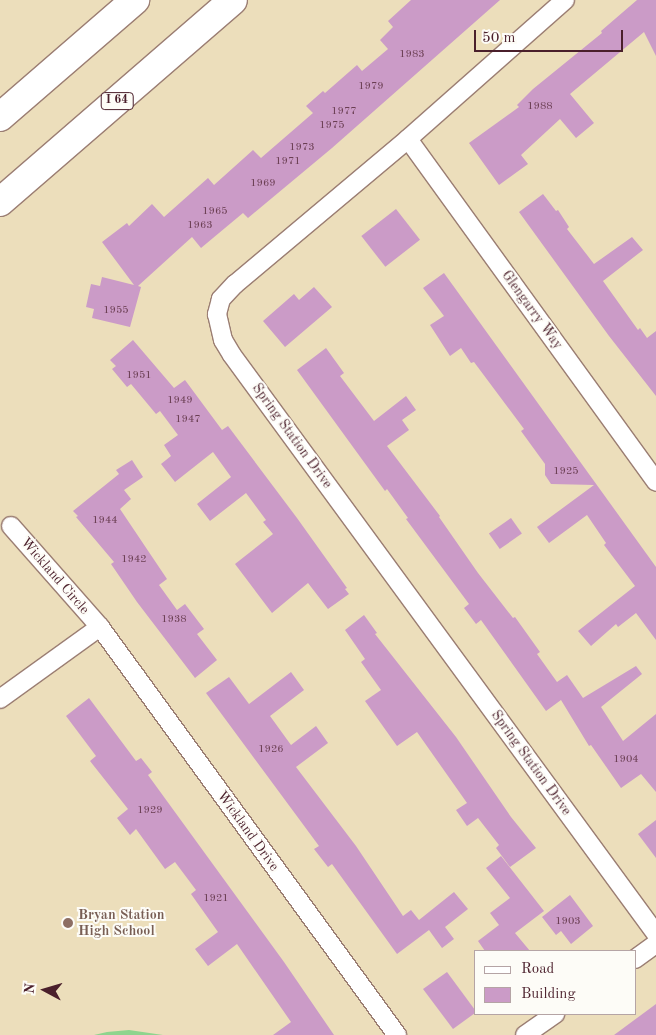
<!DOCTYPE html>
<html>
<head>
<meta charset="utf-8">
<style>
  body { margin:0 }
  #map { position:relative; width:656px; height:1035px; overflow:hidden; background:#ecdebb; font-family:"Old Standard TT",serif }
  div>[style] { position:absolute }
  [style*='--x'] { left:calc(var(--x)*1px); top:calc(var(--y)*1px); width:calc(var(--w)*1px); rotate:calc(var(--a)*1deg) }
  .green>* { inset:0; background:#8fd48e }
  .building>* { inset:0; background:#cb9bc7; transform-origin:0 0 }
  .roads { filter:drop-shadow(1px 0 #9b7e73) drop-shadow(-1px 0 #9b7e73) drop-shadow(0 1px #9b7e73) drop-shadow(0 -1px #9b7e73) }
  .minor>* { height:18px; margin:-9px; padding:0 9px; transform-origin:9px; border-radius:9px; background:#fff }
  .motorway>* { height:28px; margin:-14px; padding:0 14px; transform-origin:14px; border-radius:14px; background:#fff }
  .dots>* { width:14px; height:14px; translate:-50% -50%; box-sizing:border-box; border:2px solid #fdfcf7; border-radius:50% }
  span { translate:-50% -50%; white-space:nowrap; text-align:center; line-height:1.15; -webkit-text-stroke:4px #fdfcf7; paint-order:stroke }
  .number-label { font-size:11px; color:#6a3e52 }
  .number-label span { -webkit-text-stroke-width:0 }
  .shield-label span { padding:1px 4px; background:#fdfcf7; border:1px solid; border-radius:4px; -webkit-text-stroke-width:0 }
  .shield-label { font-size:12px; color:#4a1f2b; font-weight:700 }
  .street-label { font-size:14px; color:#4a1f2b }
  .education-label { font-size:14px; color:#785e54; font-weight:700 }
  .left { translate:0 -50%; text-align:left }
  .legend { position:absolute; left:474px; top:950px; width:162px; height:65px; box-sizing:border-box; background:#fdfcf7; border:1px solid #b5a4a5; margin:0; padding:6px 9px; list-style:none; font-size:15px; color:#4a1f2b }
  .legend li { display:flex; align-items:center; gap:10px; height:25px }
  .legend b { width:25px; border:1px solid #b5a4a5 }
  .north { position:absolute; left:20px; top:965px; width:50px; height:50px; -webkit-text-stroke:4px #fdfcf7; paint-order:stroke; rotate:276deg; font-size:14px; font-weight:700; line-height:20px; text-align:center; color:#4a1f2b }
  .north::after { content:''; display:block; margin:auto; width:18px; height:22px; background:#4a1f2b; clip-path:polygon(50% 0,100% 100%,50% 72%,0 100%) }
  .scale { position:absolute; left:474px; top:30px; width:149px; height:22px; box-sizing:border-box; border:2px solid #4a1f2b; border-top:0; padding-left:6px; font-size:15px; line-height:18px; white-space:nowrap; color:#4a1f2b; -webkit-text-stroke:4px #fdfcf7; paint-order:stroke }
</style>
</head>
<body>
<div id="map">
  <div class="green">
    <div style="clip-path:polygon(129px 1030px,163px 1035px,94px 1035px,107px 1032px)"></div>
  </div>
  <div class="building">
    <div style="clip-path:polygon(411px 0,500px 0,332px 148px,248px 218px,243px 213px,201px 248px,192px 237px,138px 286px,141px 287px,130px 327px,92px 318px,94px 309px,86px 307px,91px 284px,100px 286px,102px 277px,134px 285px,102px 242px,127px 223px,129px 226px,152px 204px,164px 217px,208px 178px,214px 185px,253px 150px,261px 158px,313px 113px,306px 106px,323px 91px,325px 93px,357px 65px,362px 71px,388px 49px,380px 40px,393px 27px,388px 21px)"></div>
    <div style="clip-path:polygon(637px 0,656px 0,656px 56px,644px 32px,570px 94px,594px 123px,576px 138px,560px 119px,521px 155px,528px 164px,499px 185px,469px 143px,519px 107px,517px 105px,533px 89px,602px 33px,601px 31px)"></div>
    <div style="clip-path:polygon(543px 194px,556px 211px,558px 210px,569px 227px,567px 229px,594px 264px,632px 237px,643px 250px,603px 281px,638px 330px,640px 328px,647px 338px,656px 331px,656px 396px,609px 336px,519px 212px)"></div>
    <div style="left:396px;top:209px;width:39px;height:44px;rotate:52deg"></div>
    <div style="clip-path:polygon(444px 273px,656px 567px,656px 640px,636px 613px,618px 627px,616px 624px,591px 646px,578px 631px,635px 586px,604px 545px,606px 543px,587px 515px,549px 543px,537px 527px,594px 485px,551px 484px,545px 475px,545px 464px,521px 431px,524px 429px,474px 362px,471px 363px,461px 348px,450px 356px,430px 325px,444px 316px,423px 288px)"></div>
    <div style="clip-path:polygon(314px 287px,332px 307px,285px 347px,263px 321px,294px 294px,299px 300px)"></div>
    <div style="clip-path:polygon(133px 340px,174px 388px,185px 380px,222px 430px,228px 426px,297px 518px,347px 588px,345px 589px,349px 594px,328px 609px,308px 583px,272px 613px,235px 564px,273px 534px,263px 522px,266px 520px,246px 493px,210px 521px,197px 504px,231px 477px,213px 452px,175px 482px,161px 464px,171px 456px,164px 445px,178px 435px,160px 411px,156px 414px,131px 384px,127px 387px,112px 369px,116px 366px,110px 360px)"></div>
    <div style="clip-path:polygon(326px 348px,344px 373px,340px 376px,374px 421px,406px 396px,416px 410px,402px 420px,409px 430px,387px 446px,440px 516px,439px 517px,478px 573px,513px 618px,515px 617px,540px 652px,537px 654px,557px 682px,567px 675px,583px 698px,636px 666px,642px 674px,601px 707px,623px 741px,656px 714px,656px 792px,641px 774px,621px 788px,591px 745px,589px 746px,561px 700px,546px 711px,481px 620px,476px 624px,464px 608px,469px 604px,406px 519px,408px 518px,387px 489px,385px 491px,297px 370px)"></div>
    <div style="clip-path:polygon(132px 460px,143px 477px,124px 490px,131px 499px,120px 509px,167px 579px,159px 585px,177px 610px,185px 604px,204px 629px,197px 634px,217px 660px,195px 678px,137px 602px,111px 564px,114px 562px,76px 517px,78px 516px,73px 511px,119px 474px,116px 470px)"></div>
    <div style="left:511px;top:518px;width:19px;height:27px;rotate:55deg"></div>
    <div style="clip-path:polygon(364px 615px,377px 633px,375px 634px,456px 737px,511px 817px,536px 848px,510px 867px,496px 848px,499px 845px,478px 818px,467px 826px,456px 810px,467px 803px,417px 732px,397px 746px,365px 701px,381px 690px,361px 662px,365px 659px,345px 630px)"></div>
    <div style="clip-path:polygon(291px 672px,304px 690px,270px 716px,291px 745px,316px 726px,328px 743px,296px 767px,356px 846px,403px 916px,411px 910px,419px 920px,454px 892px,468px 909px,445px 927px,454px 939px,442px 948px,429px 930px,397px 954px,332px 864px,328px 867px,314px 849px,319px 846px,206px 693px,229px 677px,249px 704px)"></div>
    <div style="clip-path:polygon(89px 698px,136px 761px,141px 758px,152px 772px,148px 775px,284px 962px,334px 1035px,273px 1035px,291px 1022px,237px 944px,208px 966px,195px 949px,218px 932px,191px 894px,196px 890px,175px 862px,165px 869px,136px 829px,130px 835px,117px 818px,128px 809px,90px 761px,96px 756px,66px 716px)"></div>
    <div style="clip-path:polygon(656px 820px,656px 858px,638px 834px)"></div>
    <div style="clip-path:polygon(501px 856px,544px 911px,515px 933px,530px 951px,485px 951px,478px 941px,499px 925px,490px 913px,510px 898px,486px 868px)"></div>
    <div style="clip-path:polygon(570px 895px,593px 926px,571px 944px,561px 931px,556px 935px,542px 917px)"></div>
    <div style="clip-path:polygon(447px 972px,475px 1010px,475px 1013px,453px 1029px,423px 989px)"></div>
    <div style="clip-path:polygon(656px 1004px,656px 1035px,614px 1035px)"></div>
  </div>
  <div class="roads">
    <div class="minor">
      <div style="--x:565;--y:0;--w:210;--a:138.5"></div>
      <div style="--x:408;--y:139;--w:226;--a:140"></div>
      <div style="--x:235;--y:284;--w:21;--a:133"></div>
      <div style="--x:221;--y:299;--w:16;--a:105"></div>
      <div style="--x:217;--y:314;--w:27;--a:77"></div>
      <div style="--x:223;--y:340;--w:17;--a:59"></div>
      <div style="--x:232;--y:355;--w:718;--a:53.78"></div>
      <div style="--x:408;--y:139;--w:423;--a:54.1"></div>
      <div style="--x:11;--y:526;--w:135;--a:48.6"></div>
      <div style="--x:100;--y:627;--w:505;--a:53.95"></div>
      <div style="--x:0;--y:699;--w:123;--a:-35.8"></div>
      <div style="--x:635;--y:959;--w:26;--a:-36"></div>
      <div style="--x:525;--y:1035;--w:37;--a:-35"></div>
    </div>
    <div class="motorway">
      <div style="--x:0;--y:117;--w:179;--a:-40.9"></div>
      <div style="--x:0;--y:202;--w:308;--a:-40.9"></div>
    </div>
  </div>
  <div class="dots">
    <div style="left:68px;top:923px;background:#8d6e63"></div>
  </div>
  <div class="number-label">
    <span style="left:412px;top:55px">1983</span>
    <span style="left:371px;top:87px">1979</span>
    <span style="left:540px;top:107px">1988</span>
    <span style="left:344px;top:112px">1977</span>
    <span style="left:332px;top:126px">1975</span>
    <span style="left:302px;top:148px">1973</span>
    <span style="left:288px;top:162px">1971</span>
    <span style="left:263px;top:184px">1969</span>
    <span style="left:215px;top:212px">1965</span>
    <span style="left:200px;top:226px">1963</span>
    <span style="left:116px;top:311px">1955</span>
    <span style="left:139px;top:376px">1951</span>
    <span style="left:180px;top:401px">1949</span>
    <span style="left:188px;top:420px">1947</span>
    <span style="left:566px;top:472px">1925</span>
    <span style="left:105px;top:521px">1944</span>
    <span style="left:134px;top:560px">1942</span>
    <span style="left:174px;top:620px">1938</span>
    <span style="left:271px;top:750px">1926</span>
    <span style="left:626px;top:760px">1904</span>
    <span style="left:150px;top:811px">1929</span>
    <span style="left:216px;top:899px">1921</span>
    <span style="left:568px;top:922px">1903</span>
  </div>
  <div class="shield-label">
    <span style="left:117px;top:101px">I 64</span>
  </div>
  <div class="street-label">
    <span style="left:532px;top:310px;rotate:54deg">Glengarry Way</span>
    <span style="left:292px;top:436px;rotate:54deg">Spring Station Drive</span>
    <span style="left:55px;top:576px;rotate:49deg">Wickland Circle</span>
    <span style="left:531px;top:763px;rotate:54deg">Spring Station Drive</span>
    <span style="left:248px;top:831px;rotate:54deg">Wickland Drive</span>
  </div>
  <div class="education-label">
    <span class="left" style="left:78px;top:923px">Bryan Station<br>High School</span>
  </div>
  <ul class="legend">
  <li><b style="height:6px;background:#fff"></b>Road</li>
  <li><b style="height:14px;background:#cb9bc7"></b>Building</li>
  </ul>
  <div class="north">N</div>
  <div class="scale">50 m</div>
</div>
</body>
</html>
